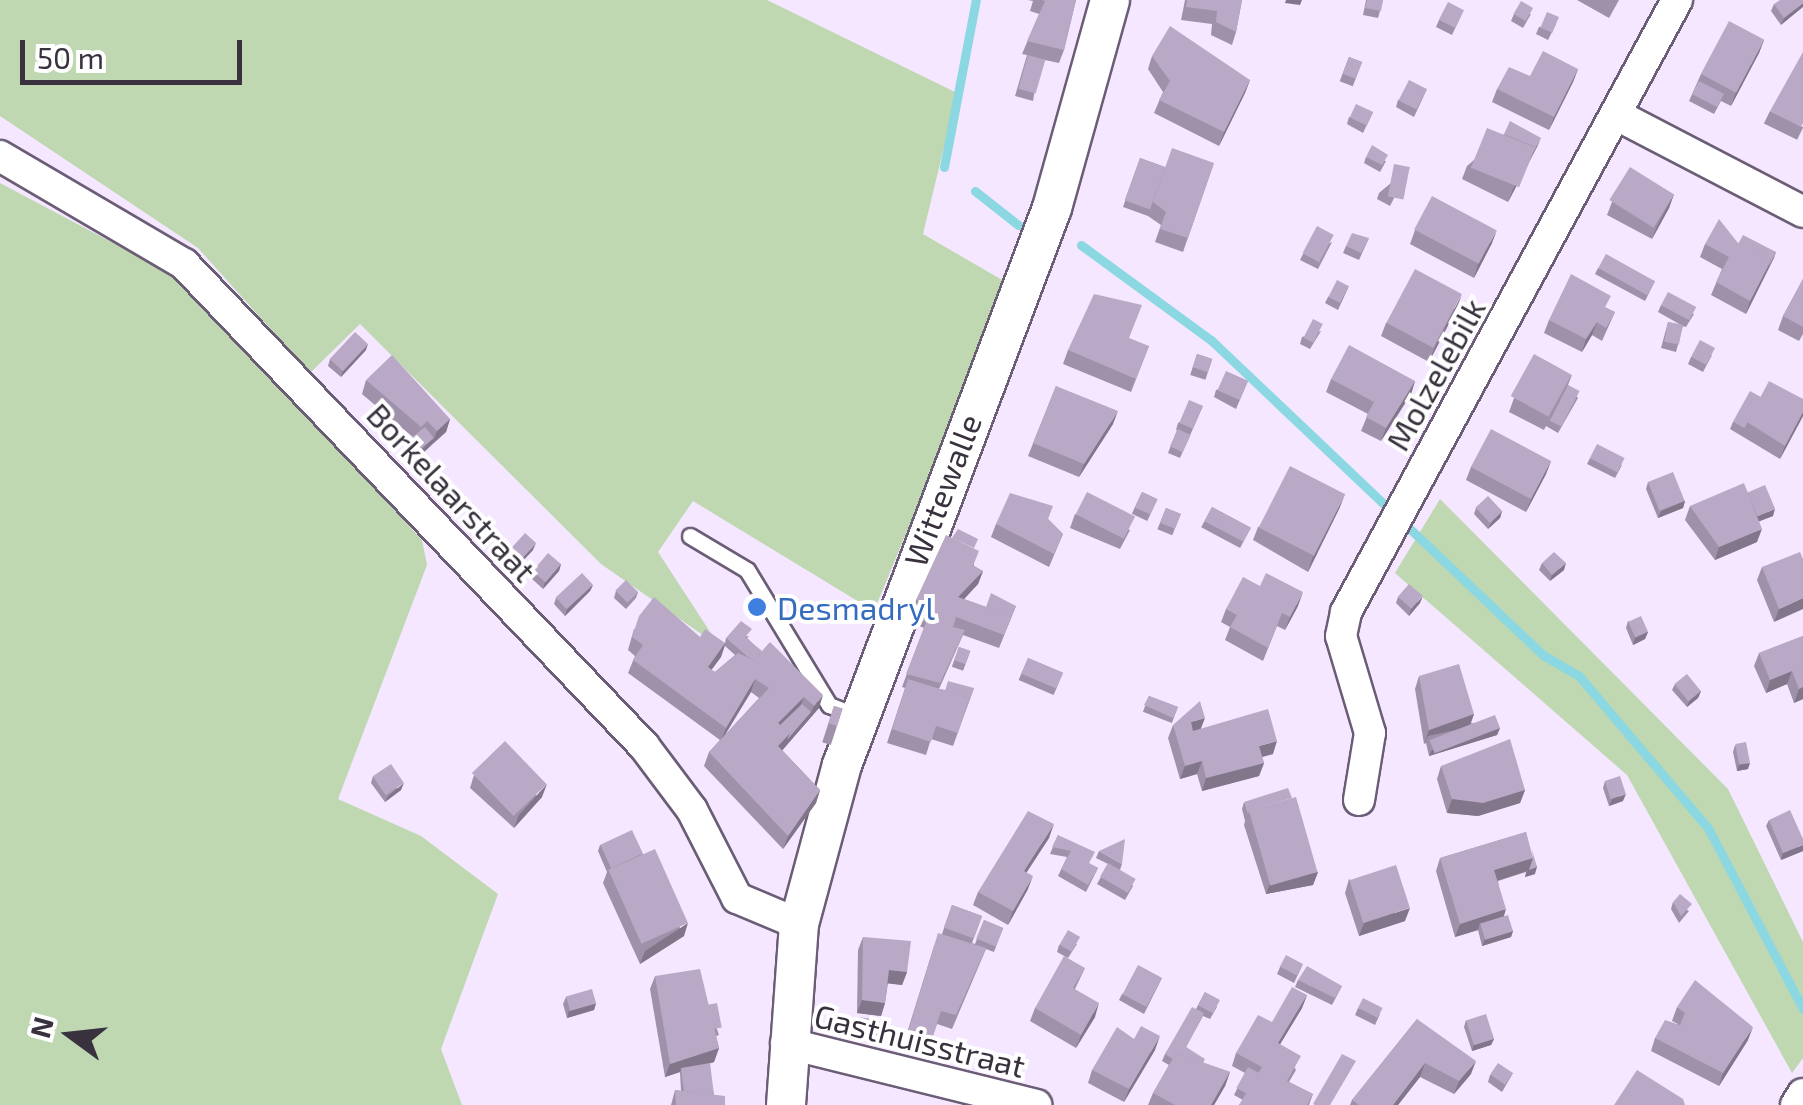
<!DOCTYPE html>
<html>
<head>
<meta charset="utf-8">
<style>
  body { margin:0 }
  #map { position:relative; width:1803px; height:1105px; overflow:hidden; background:#f4e7ff; font-family:"Exo 2",sans-serif }
  div>[style] { position:absolute }
  [style*='--x'] { left:calc(var(--x)*1px); top:calc(var(--y)*1px); width:calc(var(--w)*1px); rotate:calc(var(--a)*1deg) }
  .green>* { inset:0; background:#bfd8b1 }
  .stream>* { height:9px; margin:-4.5px; padding:0 4.5px; transform-origin:4.5px; border-radius:4.5px; background:#8bd7e2 }
  .roads { filter:drop-shadow(2px 0 #6b5d76) drop-shadow(-2px 0 #6b5d76) drop-shadow(0 2px #6b5d76) drop-shadow(0 -2px #6b5d76) }
  .service>* { height:15px; margin:-7.5px; padding:0 7.5px; transform-origin:7.5px; border-radius:7.5px; background:#fff }
  .minor>* { height:30px; margin:-15px; padding:0 15px; transform-origin:15px; border-radius:15px; background:#fff }
  .tertiary>* { height:38px; margin:-19px; padding:0 19px; transform-origin:19px; border-radius:19px; background:#fff }
  .wall>* { inset:0; background:#9f91aa; transform-origin:0 0 }
  .shaded-wall>* { inset:0; background:#82768b; transform-origin:0 0 }
  .building>* { inset:0; background:#b9a9c6; transform-origin:0 0 }
  .dots>* { width:28px; height:28px; translate:-50% -50%; box-sizing:border-box; border:5px solid #fff; border-radius:50% }
  span { translate:-50% -50%; white-space:nowrap; text-align:center; line-height:1.15; -webkit-text-stroke:8px #fff; paint-order:stroke }
  .street-label { font-size:32px; color:#39323e }
  .shop-label { font-size:32px; color:#366cbe }
  .left { translate:0 -50%; text-align:left }
  .north { position:absolute; left:20px; top:985px; width:100px; height:100px; -webkit-text-stroke:8px #fff; paint-order:stroke; rotate:285deg; font-size:28px; font-weight:700; line-height:40px; text-align:center; color:#39323e }
  .north::after { content:''; display:block; margin:auto; width:35px; height:45px; background:#39323e; clip-path:polygon(50% 0,100% 100%,50% 72%,0 100%) }
  .scale { position:absolute; left:20px; top:40px; width:222px; height:45px; box-sizing:border-box; border:5px solid #39323e; border-top:0; padding-left:12px; font-size:30px; line-height:35px; white-space:nowrap; color:#39323e; -webkit-text-stroke:8px #fff; paint-order:stroke }
</style>
</head>
<body>
<div id="map">
  <div class="green">
    <div style="clip-path:polygon(0 0,767px 0,957px 93px,923px 234px,1009px 284px,874px 611px,693px 501px,658px 552px,720px 647px,601px 564px,360px 324px,310px 373px,198px 248px,0 116px)"></div>
    <div style="clip-path:polygon(0 183px,181px 279px,422px 540px,427px 565px,338px 799px,421px 836px,498px 894px,441px 1049px,462px 1105px,0 1105px)"></div>
    <div style="clip-path:polygon(1440px 499px,1728px 789px,1803px 942px,1803px 1058px,1792px 1073px,1627px 775px,1395px 573px)"></div>
  </div>
  <div class="stream">
    <div style="--x:944;--y:167;--w:170;--a:-79.2"></div>
    <div style="--x:975;--y:191;--w:55;--a:38.3"></div>
    <div style="--x:1081;--y:245;--w:161;--a:36.2"></div>
    <div style="--x:1211;--y:340;--w:458;--a:43.5"></div>
    <div style="--x:1543;--y:655;--w:42;--a:30.3"></div>
    <div style="--x:1579;--y:676;--w:199;--a:49.7"></div>
    <div style="--x:1708;--y:828;--w:204;--a:62.3"></div>
  </div>
  <div class="roads">
    <div class="service">
      <div style="--x:690;--y:536;--w:66;--a:30.8"></div>
      <div style="--x:747;--y:570;--w:158;--a:58.7"></div>
      <div style="--x:829;--y:705;--w:22;--a:21"></div>
    </div>
    <div class="minor">
      <div style="--x:1617;--y:115;--w:210;--a:27.5"></div>
      <div style="--x:0;--y:156;--w:213;--a:30.4"></div>
      <div style="--x:184;--y:264;--w:666;--a:46.34"></div>
      <div style="--x:644;--y:746;--w:80;--a:53.1"></div>
      <div style="--x:692;--y:810;--w:99;--a:62.9"></div>
      <div style="--x:737;--y:898;--w:67;--a:22.8"></div>
      <div style="--x:1359;--y:800;--w:68;--a:-80.7"></div>
      <div style="--x:1370;--y:733;--w:101;--a:-106.6"></div>
      <div style="--x:1341;--y:636;--w:25;--a:-78"></div>
      <div style="--x:1346;--y:612;--w:696;--a:-61.59"></div>
      <div style="--x:786;--y:1043;--w:258;--a:13.9"></div>
      <div style="--x:1796;--y:1105;--w:13;--a:-58"></div>
    </div>
    <div class="tertiary">
      <div style="--x:786;--y:1105;--w:181;--a:-85.9"></div>
      <div style="--x:799;--y:924;--w:165;--a:-74.9"></div>
      <div style="--x:842;--y:765;--w:595;--a:-69.34"></div>
      <div style="--x:1052;--y:208;--w:216;--a:-74.4"></div>
    </div>
  </div>
  <div class="wall">
    <div style="clip-path:polygon(1028px 0,1076px 0,1064px 50px,1059px 63px,1040px 59px,1033px 101px,1015px 96px,1027px 55px,1022px 54px,1039px 14px,1030px 11px,1033px 1px)"></div>
    <div style="clip-path:polygon(1185px 0,1242px 0,1236px 32px,1232px 45px,1211px 35px,1212px 24px,1181px 20px)"></div>
    <div style="clip-path:polygon(1366px 0,1383px 0,1378px 18px,1363px 15px)"></div>
    <div style="clip-path:polygon(1577px 0,1619px 0,1609px 18px)"></div>
    <div style="clip-path:polygon(1803px 0,1781px 25px,1771px 11px,1774px 4px)"></div>
    <div style="clip-path:polygon(1514px 14px,1531px 14px,1523px 28px,1511px 21px)"></div>
    <div style="clip-path:polygon(1461px 16px,1452px 35px,1436px 27px,1439px 20px)"></div>
    <div style="clip-path:polygon(1556px 24px,1548px 40px,1536px 34px,1539px 27px)"></div>
    <div style="clip-path:polygon(1764px 40px,1759px 53px,1731px 106px,1721px 101px,1714px 114px,1689px 101px,1701px 74px)"></div>
    <div style="clip-path:polygon(1152px 56px,1250px 80px,1245px 93px,1219px 146px,1154px 113px,1163px 92px,1148px 69px)"></div>
    <div style="left:1349px;top:57px;width:14px;height:26px;rotate:21deg"></div>
    <div style="clip-path:polygon(1578px 69px,1573px 82px,1549px 130px,1492px 102px,1497px 89px,1530px 76px)"></div>
    <div style="clip-path:polygon(1427px 89px,1414px 117px,1396px 107px,1398px 100px)"></div>
    <div style="left:1770px;top:111px;width:37px;height:14px;rotate:26deg"></div>
    <div style="clip-path:polygon(1373px 112px,1363px 133px,1347px 124px,1349px 117px)"></div>
    <div style="clip-path:polygon(1504px 134px,1538px 145px,1508px 202px,1462px 179px,1467px 166px)"></div>
    <div style="clip-path:polygon(1366px 157px,1386px 161px,1380px 172px,1364px 163px)"></div>
    <div style="clip-path:polygon(1140px 158px,1165px 167px,1214px 163px,1183px 252px,1155px 242px,1161px 225px,1148px 216px,1123px 207px)"></div>
    <div style="clip-path:polygon(1410px 167px,1390px 206px,1377px 199px,1379px 193px)"></div>
    <div style="clip-path:polygon(1674px 194px,1669px 208px,1652px 239px,1607px 215px,1612px 202px)"></div>
    <div style="clip-path:polygon(1415px 230px,1492px 243px,1474px 278px,1410px 244px)"></div>
    <div style="clip-path:polygon(1369px 238px,1359px 260px,1343px 253px,1346px 246px)"></div>
    <div style="clip-path:polygon(1332px 242px,1318px 269px,1300px 260px,1303px 254px)"></div>
    <div style="clip-path:polygon(1738px 243px,1776px 252px,1746px 314px,1711px 295px,1722px 269px,1700px 257px,1705px 244px)"></div>
    <div style="clip-path:polygon(1598px 268px,1655px 281px,1645px 301px,1595px 274px)"></div>
    <div style="clip-path:polygon(1803px 279px,1803px 334px,1799px 341px,1778px 330px,1783px 316px)"></div>
    <div style="clip-path:polygon(1349px 286px,1338px 310px,1325px 303px,1328px 297px)"></div>
    <div style="clip-path:polygon(1661px 305px,1694px 314px,1686px 327px,1683px 326px,1676px 352px,1661px 348px,1668px 322px,1681px 325px,1658px 312px)"></div>
    <div style="clip-path:polygon(1457px 308px,1429px 362px,1381px 336px,1386px 323px)"></div>
    <div style="clip-path:polygon(1606px 308px,1615px 312px,1602px 341px,1592px 335px,1582px 352px,1544px 333px,1549px 320px)"></div>
    <div style="clip-path:polygon(1321px 331px,1310px 349px,1300px 344px,1302px 337px)"></div>
    <div style="clip-path:polygon(1149px 346px,1131px 392px,1063px 364px,1068px 350px)"></div>
    <div style="clip-path:polygon(366px 350px,341px 377px,328px 366px,330px 359px)"></div>
    <div style="left:1197px;top:354px;width:16px;height:22px;rotate:18deg"></div>
    <div style="clip-path:polygon(1712px 355px,1703px 372px,1688px 364px,1691px 357px)"></div>
    <div style="clip-path:polygon(1572px 375px,1568px 385px,1578px 398px,1558px 433px,1546px 426px,1544px 430px,1509px 412px,1514px 398px)"></div>
    <div style="clip-path:polygon(1331px 379px,1415px 381px,1411px 394px,1381px 441px,1361px 431px,1368px 414px,1326px 392px)"></div>
    <div style="clip-path:polygon(366px 380px,450px 419px,446px 432px,421px 455px,411px 444px,414px 438px,362px 394px)"></div>
    <div style="clip-path:polygon(1248px 381px,1236px 409px,1214px 397px,1216px 390px)"></div>
    <div style="clip-path:polygon(1056px 386px,1113px 424px,1079px 477px,1028px 456px)"></div>
    <div style="clip-path:polygon(1761px 397px,1803px 399px,1803px 416px,1780px 459px,1730px 429px,1733px 422px)"></div>
    <div style="clip-path:polygon(1203px 406px,1180px 458px,1168px 453px,1177px 430px,1176px 430px,1178px 423px)"></div>
    <div style="clip-path:polygon(1590px 458px,1622px 465px,1615px 478px,1587px 464px)"></div>
    <div style="clip-path:polygon(1551px 461px,1546px 474px,1526px 512px,1466px 480px,1471px 467px)"></div>
    <div style="clip-path:polygon(1648px 482px,1685px 501px,1683px 508px,1658px 518px,1646px 489px)"></div>
    <div style="left:1142px;top:492px;width:17px;height:24px;rotate:25deg"></div>
    <div style="clip-path:polygon(1748px 493px,1773px 516px,1759px 521px,1757px 542px,1715px 560px,1685px 520px,1690px 506px)"></div>
    <div style="left:1212px;top:507px;width:44px;height:23px;rotate:28deg"></div>
    <div style="clip-path:polygon(1340px 507px,1308px 572px,1253px 540px,1258px 527px)"></div>
    <div style="left:1166px;top:508px;width:16px;height:23px;rotate:22deg"></div>
    <div style="clip-path:polygon(1476px 508px,1502px 511px,1500px 518px,1488px 529px,1474px 514px)"></div>
    <div style="clip-path:polygon(1075px 514px,1130px 530px,1120px 549px,1070px 528px)"></div>
    <div style="clip-path:polygon(1048px 519px,1063px 534px,1049px 567px,991px 537px,996px 524px)"></div>
    <div style="clip-path:polygon(952px 538px,974px 549px,974px 566px,983px 571px,978px 584px,964px 599px,986px 607px,1016px 606px,999px 648px,963px 635px,939px 689px,945px 690px,974px 688px,953px 746px,931px 739px,926px 755px,887px 743px,905px 688px,902px 687px,924px 628px,910px 622px,913px 614px,911px 614px,916px 600px)"></div>
    <div style="clip-path:polygon(533px 550px,517px 567px,507px 558px,509px 551px)"></div>
    <div style="clip-path:polygon(1803px 559px,1774px 622px,1757px 580px,1762px 567px)"></div>
    <div style="clip-path:polygon(1542px 563px,1564px 570px,1550px 581px,1539px 570px)"></div>
    <div style="clip-path:polygon(561px 564px,559px 571px,543px 589px,530px 577px,532px 571px)"></div>
    <div style="clip-path:polygon(593px 585px,590px 591px,565px 616px,554px 604px,556px 598px)"></div>
    <div style="clip-path:polygon(1260px 586px,1298px 606px,1285px 630px,1277px 626px,1263px 661px,1225px 640px,1230px 627px,1221px 622px,1226px 609px)"></div>
    <div style="clip-path:polygon(616px 591px,638px 592px,636px 598px,626px 609px,614px 598px)"></div>
    <div style="clip-path:polygon(1398px 597px,1420px 603px,1409px 616px,1396px 603px)"></div>
    <div style="clip-path:polygon(1628px 621px,1648px 632px,1645px 639px,1633px 645px,1626px 628px)"></div>
    <div style="clip-path:polygon(evenodd,634px 629px,700px 637px,725px 643px,726px 638px,749px 636px,747px 638px,819px 708px,782px 750px,820px 790px,816px 803px,783px 849px,704px 766px,709px 752px,720px 740px,628px 673px,635px 656px,628px 650px,634px 629px,725px 646px,735px 655px,715px 672px,711px 670px,721px 657px,725px 646px,634px 629px,751px 692px,759px 698px,725px 735px,751px 692px)"></div>
    <div style="clip-path:polygon(1803px 636px,1803px 699px,1794px 703px,1787px 684px,1766px 693px,1754px 666px,1759px 653px)"></div>
    <div style="left:959px;top:647px;width:12px;height:21px;rotate:20deg"></div>
    <div style="left:1028px;top:658px;width:38px;height:24px;rotate:23deg"></div>
    <div style="clip-path:polygon(1419px 676px,1474px 714px,1471px 723px,1500px 728px,1497px 735px,1429px 756px,1426px 743px,1424px 744px,1415px 689px)"></div>
    <div style="clip-path:polygon(1675px 684px,1701px 691px,1698px 698px,1687px 707px,1672px 690px)"></div>
    <div style="left:1149px;top:696px;width:31px;height:17px;rotate:21deg"></div>
    <div style="left:834px;top:706px;width:9px;height:38px;rotate:18deg"></div>
    <div style="clip-path:polygon(1173px 725px,1200px 729px,1273px 754px,1262px 757px,1264px 763px,1259px 776px,1202px 791px,1197px 774px,1180px 779px,1168px 738px)"></div>
    <div style="clip-path:polygon(1735px 745px,1748px 769px,1737px 771px,1733px 752px)"></div>
    <div style="clip-path:polygon(1441px 766px,1525px 790px,1520px 803px,1478px 816px,1447px 813px,1437px 779px)"></div>
    <div style="clip-path:polygon(474px 775px,542px 797px,514px 828px,470px 788px)"></div>
    <div style="clip-path:polygon(373px 776px,401px 790px,385px 802px,371px 783px)"></div>
    <div style="clip-path:polygon(1605px 781px,1623px 801px,1609px 806px,1603px 788px)"></div>
    <div style="clip-path:polygon(1244px 802px,1318px 872px,1313px 885px,1266px 894px,1244px 825px,1245px 821px,1242px 809px)"></div>
    <div style="clip-path:polygon(1769px 820px,1803px 851px,1781px 860px,1766px 826px)"></div>
    <div style="clip-path:polygon(1526px 832px,1535px 874px,1525px 877px,1526px 872px,1498px 881px,1504px 916px,1513px 931px,1511px 937px,1482px 946px,1478px 930px,1455px 937px,1436px 871px,1440px 858px)"></div>
    <div style="clip-path:polygon(1058px 835px,1090px 864px,1098px 868px,1086px 892px,1058px 876px,1067px 857px,1050px 854px)"></div>
    <div style="clip-path:polygon(1049px 838px,1026px 873px,1028px 889px,1008px 925px,973px 905px,978px 892px)"></div>
    <div style="clip-path:polygon(600px 845px,643px 854px,684px 936px,640px 964px,603px 883px,607px 872px,598px 851px)"></div>
    <div style="clip-path:polygon(1099px 851px,1122px 864px,1120px 870px,1133px 886px,1125px 900px,1097px 884px,1108px 864px,1096px 858px)"></div>
    <div style="clip-path:polygon(1349px 879px,1405px 921px,1359px 936px,1345px 893px)"></div>
    <div style="clip-path:polygon(1673px 902px,1689px 911px,1679px 923px,1671px 909px)"></div>
    <div style="clip-path:polygon(952px 905px,982px 916px,972px 943px,975px 944px,984px 920px,1003px 928px,994px 952px,986px 949px,952px 1029px,937px 1024px,926px 1056px,902px 1049px,934px 946px,942px 934px)"></div>
    <div style="clip-path:polygon(863px 937px,907px 972px,902px 985px,888px 983px,885px 1003px,881px 1016px,857px 1013px,858px 950px)"></div>
    <div style="clip-path:polygon(1077px 944px,1068px 958px,1057px 952px,1059px 945px)"></div>
    <div style="clip-path:polygon(1303px 964px,1294px 983px,1277px 974px,1280px 967px)"></div>
    <div style="clip-path:polygon(1085px 968px,1075px 989px,1095px 1017px,1076px 1048px,1030px 1021px,1035px 1008px)"></div>
    <div style="clip-path:polygon(655px 976px,708px 1004px,719px 1035px,716px 1036px,719px 1048px,714px 1062px,708px 1064px,714px 1095px,725px 1105px,671px 1105px,675px 1090px,681px 1091px,680px 1072px,665px 1077px,650px 989px)"></div>
    <div style="clip-path:polygon(1162px 978px,1144px 1014px,1119px 1000px,1122px 994px)"></div>
    <div style="clip-path:polygon(1298px 980px,1342px 986px,1332px 1005px,1295px 987px)"></div>
    <div style="clip-path:polygon(1205px 992px,1217px 1007px,1210px 1019px,1203px 1016px,1186px 1047px,1204px 1063px,1230px 1072px,1225px 1086px,1214px 1105px,1148px 1105px,1153px 1093px,1169px 1065px,1162px 1061px,1165px 1054px,1196px 1009px)"></div>
    <div style="clip-path:polygon(1307px 995px,1302px 1008px,1280px 1044px,1296px 1070px,1289px 1082px,1313px 1094px,1309px 1105px,1239px 1105px,1243px 1100px,1234px 1095px,1245px 1073px,1232px 1066px,1236px 1053px)"></div>
    <div style="clip-path:polygon(566px 997px,596px 1003px,594px 1010px,567px 1018px,563px 1004px)"></div>
    <div style="clip-path:polygon(1677px 1007px,1748px 1040px,1719px 1086px,1651px 1051px,1655px 1038px,1678px 1024px,1672px 1021px)"></div>
    <div style="clip-path:polygon(1358px 1008px,1380px 1014px,1375px 1025px,1355px 1015px)"></div>
    <div style="clip-path:polygon(1417px 1019px,1471px 1074px,1454px 1094px,1420px 1077px,1398px 1105px,1350px 1105px,1352px 1100px)"></div>
    <div style="clip-path:polygon(1466px 1020px,1494px 1039px,1491px 1045px,1472px 1051px,1464px 1027px)"></div>
    <div style="clip-path:polygon(1155px 1050px,1124px 1102px,1088px 1083px,1092px 1070px)"></div>
    <div style="clip-path:polygon(1513px 1073px,1502px 1092px,1488px 1082px,1490px 1075px)"></div>
  </div>
  <div class="shaded-wall">
    <div style="clip-path:polygon(1286px 0,1302px 0,1300px 5px,1285px 3px)"></div>
    <div style="clip-path:polygon(1803px 3px,1803px 7px,1781px 25px,1784px 18px)"></div>
    <div style="clip-path:polygon(1764px 40px,1759px 53px,1731px 106px,1736px 92px)"></div>
    <div style="clip-path:polygon(1578px 69px,1573px 82px,1549px 130px,1554px 117px)"></div>
    <div style="clip-path:polygon(1250px 80px,1245px 93px,1219px 146px,1224px 132px)"></div>
    <div style="clip-path:polygon(1541px 138px,1538px 145px,1508px 202px,1513px 189px)"></div>
    <div style="clip-path:polygon(1674px 194px,1669px 208px,1652px 239px,1657px 226px)"></div>
    <div style="clip-path:polygon(1497px 230px,1492px 243px,1474px 278px,1478px 264px)"></div>
    <div style="clip-path:polygon(1776px 252px,1774px 258px,1746px 314px,1750px 301px)"></div>
    <div style="clip-path:polygon(1462px 294px,1457px 308px,1429px 362px,1434px 349px)"></div>
    <div style="clip-path:polygon(1597px 322px,1592px 335px,1582px 352px,1586px 339px)"></div>
    <div style="clip-path:polygon(368px 344px,366px 350px,341px 377px,343px 370px)"></div>
    <div style="clip-path:polygon(1415px 381px,1411px 394px,1381px 441px,1386px 428px)"></div>
    <div style="clip-path:polygon(1118px 411px,1113px 424px,1079px 477px,1084px 464px)"></div>
    <div style="clip-path:polygon(1803px 412px,1803px 416px,1780px 459px,1785px 446px)"></div>
    <div style="clip-path:polygon(450px 419px,446px 432px,432px 444px,437px 431px)"></div>
    <div style="clip-path:polygon(434px 438px,432px 444px,421px 455px,423px 448px)"></div>
    <div style="clip-path:polygon(1551px 461px,1546px 474px,1526px 512px,1531px 499px)"></div>
    <div style="clip-path:polygon(1345px 494px,1340px 507px,1308px 572px,1312px 559px)"></div>
    <div style="clip-path:polygon(1685px 501px,1683px 508px,1658px 518px,1661px 511px)"></div>
    <div style="clip-path:polygon(1775px 509px,1773px 516px,1750px 525px,1753px 518px)"></div>
    <div style="clip-path:polygon(1502px 511px,1500px 518px,1488px 529px,1491px 523px)"></div>
    <div style="clip-path:polygon(1762px 529px,1757px 542px,1715px 560px,1719px 547px)"></div>
    <div style="clip-path:polygon(536px 543px,533px 550px,517px 567px,520px 561px)"></div>
    <div style="clip-path:polygon(1566px 563px,1564px 570px,1550px 581px,1552px 575px)"></div>
    <div style="clip-path:polygon(561px 564px,559px 571px,543px 589px,545px 582px)"></div>
    <div style="clip-path:polygon(983px 571px,978px 584px,954px 610px,958px 597px)"></div>
    <div style="clip-path:polygon(593px 585px,590px 591px,565px 616px,567px 609px)"></div>
    <div style="clip-path:polygon(1303px 592px,1298px 606px,1285px 630px,1290px 617px)"></div>
    <div style="clip-path:polygon(1423px 596px,1420px 603px,1409px 616px,1411px 609px)"></div>
    <div style="clip-path:polygon(1803px 598px,1803px 609px,1774px 622px,1779px 609px)"></div>
    <div style="clip-path:polygon(1648px 632px,1645px 639px,1633px 645px,1635px 638px)"></div>
    <div style="clip-path:polygon(725px 643px,721px 657px,704px 680px,708px 667px)"></div>
    <div style="clip-path:polygon(1792px 671px,1787px 684px,1766px 693px,1770px 680px)"></div>
    <div style="clip-path:polygon(755px 679px,751px 692px,721px 741px,726px 728px)"></div>
    <div style="clip-path:polygon(1803px 687px,1803px 699px,1794px 703px,1799px 689px)"></div>
    <div style="clip-path:polygon(1701px 691px,1698px 698px,1687px 707px,1689px 701px)"></div>
    <div style="clip-path:polygon(823px 695px,819px 708px,774px 760px,778px 746px,811px 712px,814px 706px)"></div>
    <div style="clip-path:polygon(804px 697px,799px 710px,778px 732px,778px 723px)"></div>
    <div style="clip-path:polygon(1474px 714px,1469px 727px,1428px 736px,1424px 744px,1429px 730px)"></div>
    <div style="clip-path:polygon(1205px 718px,1200px 731px,1186px 735px,1191px 722px)"></div>
    <div style="clip-path:polygon(1500px 728px,1497px 735px,1429px 756px,1432px 750px)"></div>
    <div style="clip-path:polygon(1277px 741px,1273px 754px,1254px 759px,1259px 746px)"></div>
    <div style="clip-path:polygon(1202px 761px,1197px 774px,1180px 779px,1185px 766px)"></div>
    <div style="clip-path:polygon(1264px 763px,1259px 776px,1202px 791px,1206px 778px)"></div>
    <div style="clip-path:polygon(1750px 763px,1748px 769px,1737px 771px,1739px 764px)"></div>
    <div style="clip-path:polygon(404px 783px,401px 790px,385px 802px,388px 796px)"></div>
    <div style="clip-path:polygon(547px 784px,542px 797px,514px 828px,519px 815px)"></div>
    <div style="clip-path:polygon(820px 790px,816px 803px,783px 849px,788px 836px)"></div>
    <div style="clip-path:polygon(1525px 790px,1520px 803px,1478px 816px,1447px 813px,1452px 799px)"></div>
    <div style="clip-path:polygon(1626px 794px,1623px 801px,1609px 806px,1612px 799px)"></div>
    <div style="clip-path:polygon(1054px 824px,1049px 838px,1019px 884px,1024px 871px)"></div>
    <div style="clip-path:polygon(1803px 845px,1803px 851px,1781px 860px,1783px 853px)"></div>
    <div style="clip-path:polygon(1533px 858px,1537px 867px,1535px 874px,1525px 877px,1527px 871px,1490px 883px,1494px 870px)"></div>
    <div style="clip-path:polygon(1318px 872px,1313px 885px,1266px 894px,1271px 881px)"></div>
    <div style="clip-path:polygon(1033px 876px,1028px 889px,1008px 925px,1013px 911px)"></div>
    <div style="clip-path:polygon(1410px 908px,1405px 921px,1359px 936px,1364px 923px)"></div>
    <div style="clip-path:polygon(1506px 909px,1502px 923px,1480px 923px,1478px 930px,1455px 937px,1460px 924px)"></div>
    <div style="clip-path:polygon(688px 923px,684px 936px,640px 964px,645px 951px)"></div>
    <div style="clip-path:polygon(1513px 931px,1511px 937px,1482px 946px,1485px 939px)"></div>
    <div style="clip-path:polygon(889px 970px,907px 972px,902px 985px,884px 983px)"></div>
    <div style="clip-path:polygon(1307px 995px,1302px 1008px,1273px 1056px,1278px 1043px)"></div>
    <div style="clip-path:polygon(862px 1000px,885px 1003px,881px 1016px,857px 1013px)"></div>
    <div style="clip-path:polygon(596px 1003px,594px 1010px,567px 1018px,569px 1011px)"></div>
    <div style="clip-path:polygon(1099px 1003px,1095px 1017px,1076px 1048px,1081px 1035px)"></div>
    <div style="clip-path:polygon(1753px 1027px,1748px 1040px,1719px 1086px,1723px 1073px)"></div>
    <div style="left:856px;top:1029px;width:31px;height:8px;rotate:7deg"></div>
    <div style="clip-path:polygon(1160px 1036px,1155px 1050px,1124px 1102px,1129px 1089px)"></div>
    <div style="clip-path:polygon(1494px 1039px,1491px 1045px,1472px 1051px,1474px 1044px)"></div>
    <div style="clip-path:polygon(719px 1048px,714px 1062px,682px 1072px,681px 1068px,680px 1072px,665px 1077px,670px 1064px)"></div>
    <div style="clip-path:polygon(1476px 1061px,1471px 1074px,1454px 1094px,1459px 1081px)"></div>
    <div style="clip-path:polygon(1425px 1063px,1420px 1077px,1398px 1105px,1393px 1105px)"></div>
    <div style="clip-path:polygon(1230px 1072px,1225px 1086px,1214px 1105px,1211px 1105px)"></div>
  </div>
  <div class="building">
    <div style="clip-path:polygon(1042px 0,1076px 0,1064px 50px,1027px 41px,1045px 1px)"></div>
    <div style="clip-path:polygon(1187px 0,1242px 0,1236px 32px,1216px 22px,1217px 11px,1186px 7px)"></div>
    <div style="clip-path:polygon(1367px 0,1383px 0,1381px 11px,1365px 8px)"></div>
    <div style="clip-path:polygon(1780px 0,1803px 0,1803px 3px,1784px 18px,1774px 4px)"></div>
    <div style="left:1521px;top:1px;width:14px;height:15px;rotate:30deg"></div>
    <div style="left:1448px;top:2px;width:18px;height:20px;rotate:27deg"></div>
    <div style="left:1547px;top:12px;width:13px;height:17px;rotate:23deg"></div>
    <div style="left:1729px;top:21px;width:40px;height:60px;rotate:28deg"></div>
    <div style="clip-path:polygon(1170px 26px,1250px 80px,1224px 132px,1159px 100px,1170px 81px,1152px 56px)"></div>
    <div style="clip-path:polygon(1543px 51px,1578px 69px,1554px 117px,1497px 89px,1509px 67px,1530px 76px)"></div>
    <div style="clip-path:polygon(1803px 52px,1803px 123px,1801px 127px,1770px 111px)"></div>
    <div style="left:1028px;top:55px;width:18px;height:35px;rotate:16deg"></div>
    <div style="left:1349px;top:57px;width:14px;height:18px;rotate:21deg"></div>
    <div style="left:1409px;top:80px;width:20px;height:23px;rotate:27deg"></div>
    <div style="left:1699px;top:81px;width:28px;height:15px;rotate:27deg"></div>
    <div style="left:1356px;top:104px;width:19px;height:15px;rotate:25deg"></div>
    <div style="clip-path:polygon(1510px 121px,1541px 138px,1533px 153px,1535px 147px,1504px 134px)"></div>
    <div style="left:1487px;top:128px;width:52px;height:43px;rotate:22deg"></div>
    <div style="clip-path:polygon(1372px 145px,1388px 155px,1382px 165px,1366px 157px)"></div>
    <div style="clip-path:polygon(1172px 148px,1214px 163px,1188px 238px,1160px 229px,1166px 212px,1153px 202px)"></div>
    <div style="left:1140px;top:158px;width:27px;height:45px;rotate:20deg"></div>
    <div style="left:1394px;top:164px;width:16px;height:33px;rotate:11deg"></div>
    <div style="left:1630px;top:167px;width:52px;height:39px;rotate:32deg"></div>
    <div style="left:1432px;top:196px;width:73px;height:38px;rotate:28deg"></div>
    <div style="clip-path:polygon(1719px 219px,1738px 243px,1771px 260px,1750px 301px,1716px 282px,1729px 257px,1705px 244px)"></div>
    <div style="left:1317px;top:226px;width:19px;height:31px;rotate:28deg"></div>
    <div style="clip-path:polygon(1352px 233px,1369px 238px,1361px 253px,1346px 246px)"></div>
    <div style="clip-path:polygon(1743px 235px,1776px 252px,1769px 266px,1771px 260px,1738px 244px)"></div>
    <div style="left:1606px;top:254px;width:56px;height:16px;rotate:29deg"></div>
    <div style="left:1415px;top:269px;width:53px;height:61px;rotate:28deg"></div>
    <div style="clip-path:polygon(1571px 274px,1611px 296px,1605px 307px,1615px 312px,1606px 328px,1597px 322px,1586px 339px,1549px 320px)"></div>
    <div style="clip-path:polygon(1803px 279px,1803px 327px,1783px 316px)"></div>
    <div style="left:1337px;top:280px;width:13px;height:19px;rotate:27deg"></div>
    <div style="left:1668px;top:292px;width:32px;height:15px;rotate:28deg"></div>
    <div style="clip-path:polygon(1094px 294px,1142px 305px,1129px 338px,1149px 346px,1136px 379px,1068px 350px)"></div>
    <div style="left:1313px;top:319px;width:11px;height:21px;rotate:27deg"></div>
    <div style="left:1668px;top:322px;width:15px;height:20px;rotate:11deg"></div>
    <div style="left:355px;top:332px;width:18px;height:37px;rotate:43deg"></div>
    <div style="left:1700px;top:340px;width:17px;height:19px;rotate:28deg"></div>
    <div style="clip-path:polygon(1349px 345px,1415px 381px,1386px 428px,1366px 417px,1374px 402px,1331px 379px)"></div>
    <div style="left:1197px;top:354px;width:16px;height:14px;rotate:18deg"></div>
    <div style="left:1534px;top:354px;width:43px;height:48px;rotate:29deg"></div>
    <div style="clip-path:polygon(392px 355px,450px 419px,437px 431px,427px 421px,421px 427px,366px 380px)"></div>
    <div style="left:1226px;top:371px;width:24px;height:21px;rotate:24deg"></div>
    <div style="clip-path:polygon(1769px 381px,1803px 399px,1803px 412px,1785px 446px,1747px 422px)"></div>
    <div style="left:1568px;top:385px;width:13px;height:40px;rotate:27deg"></div>
    <div style="clip-path:polygon(1056px 386px,1118px 411px,1084px 464px,1033px 443px)"></div>
    <div style="left:1750px;top:391px;width:13px;height:35px;rotate:29deg"></div>
    <div style="left:1189px;top:400px;width:15px;height:25px;rotate:23deg"></div>
    <div style="left:425px;top:427px;width:14px;height:16px;rotate:51deg"></div>
    <div style="left:1178px;top:429px;width:14px;height:19px;rotate:25deg"></div>
    <div style="left:1491px;top:429px;width:68px;height:43px;rotate:28deg"></div>
    <div style="left:1597px;top:444px;width:31px;height:16px;rotate:27deg"></div>
    <div style="left:1290px;top:466px;width:62px;height:69px;rotate:27deg"></div>
    <div style="left:1673px;top:472px;width:31px;height:27px;rotate:68deg"></div>
    <div style="clip-path:polygon(1744px 483px,1762px 529px,1719px 547px,1690px 506px)"></div>
    <div style="left:1765px;top:485px;width:26px;height:19px;rotate:67deg"></div>
    <div style="left:1087px;top:492px;width:54px;height:25px;rotate:27deg"></div>
    <div style="left:1142px;top:492px;width:17px;height:17px;rotate:25deg"></div>
    <div style="clip-path:polygon(1010px 493px,1053px 506px,1048px 519px,1063px 534px,1054px 554px,996px 524px)"></div>
    <div style="left:1488px;top:496px;width:21px;height:17px;rotate:47deg"></div>
    <div style="left:1212px;top:507px;width:44px;height:16px;rotate:28deg"></div>
    <div style="left:1166px;top:508px;width:16px;height:16px;rotate:22deg"></div>
    <div style="clip-path:polygon(958px 529px,978px 539px,974px 548px,952px 538px)"></div>
    <div style="left:525px;top:533px;width:15px;height:24px;rotate:42deg"></div>
    <div style="clip-path:polygon(946px 535px,979px 551px,973px 566px,983px 571px,958px 597px,1012px 616px,1004px 635px,956px 617px,953px 627px,965px 630px,940px 683px,906px 674px,932px 607px,916px 600px)"></div>
    <div style="clip-path:polygon(1554px 552px,1566px 563px,1552px 575px,1542px 563px)"></div>
    <div style="clip-path:polygon(1800px 552px,1803px 559px,1803px 598px,1779px 609px,1762px 567px)"></div>
    <div style="left:548px;top:553px;width:17px;height:24px;rotate:40deg"></div>
    <div style="left:582px;top:573px;width:16px;height:36px;rotate:47deg"></div>
    <div style="clip-path:polygon(1266px 573px,1303px 592px,1290px 617px,1282px 613px,1268px 648px,1230px 627px,1237px 615px,1226px 609px,1243px 577px,1260px 586px)"></div>
    <div style="left:626px;top:580px;width:17px;height:15px;rotate:45deg"></div>
    <div style="left:1409px;top:584px;width:18px;height:17px;rotate:41deg"></div>
    <div style="clip-path:polygon(991px 593px,1016px 606px,1009px 623px,1012px 616px,986px 607px)"></div>
    <div style="clip-path:polygon(654px 597px,700px 637px,705px 629px,725px 643px,708px 667px,715px 672px,738px 653px,754px 660px,770px 642px,823px 695px,814px 706px,804px 697px,778px 723px,790px 733px,778px 746px,820px 790px,788px 836px,709px 752px,769px 688px,755px 679px,726px 728px,633px 660px,643px 645px,632px 637px,639px 616px)"></div>
    <div style="left:915px;top:608px;width:16px;height:9px;rotate:22deg"></div>
    <div style="left:1641px;top:616px;width:17px;height:14px;rotate:66deg"></div>
    <div style="clip-path:polygon(741px 621px,752px 629px,745px 637px,762px 651px,754px 660px,748px 657px,726px 638px)"></div>
    <div style="clip-path:polygon(1803px 636px,1803px 687px,1799px 689px,1792px 671px,1770px 680px,1759px 653px)"></div>
    <div style="left:959px;top:647px;width:12px;height:14px;rotate:20deg"></div>
    <div style="left:1028px;top:658px;width:38px;height:17px;rotate:23deg"></div>
    <div style="clip-path:polygon(1459px 664px,1474px 714px,1429px 730px,1419px 676px)"></div>
    <div style="left:1687px;top:674px;width:22px;height:16px;rotate:51deg"></div>
    <div style="clip-path:polygon(908px 679px,969px 698px,958px 733px,936px 726px,931px 742px,892px 729px)"></div>
    <div style="clip-path:polygon(948px 681px,974px 688px,968px 705px,967px 705px,969px 698px,945px 691px)"></div>
    <div style="clip-path:polygon(1149px 696px,1178px 707px,1173px 718px,1144px 705px)"></div>
    <div style="clip-path:polygon(1200px 701px,1205px 718px,1191px 722px,1193px 731px,1268px 709px,1277px 741px,1259px 746px,1264px 763px,1206px 778px,1202px 761px,1185px 766px,1173px 725px)"></div>
    <div style="clip-path:polygon(802px 704px,811px 712px,787px 740px,790px 733px,780px 725px)"></div>
    <div style="left:834px;top:706px;width:9px;height:18px;rotate:18deg"></div>
    <div style="left:1495px;top:715px;width:14px;height:70px;rotate:69deg"></div>
    <div style="clip-path:polygon(1510px 739px,1525px 790px,1483px 803px,1452px 799px,1441px 766px)"></div>
    <div style="left:505px;top:741px;width:60px;height:46px;rotate:46deg"></div>
    <div style="left:1746px;top:742px;width:21px;height:11px;rotate:79deg"></div>
    <div style="left:391px;top:764px;width:23px;height:22px;rotate:56deg"></div>
    <div style="left:1620px;top:776px;width:19px;height:16px;rotate:72deg"></div>
    <div style="clip-path:polygon(1288px 788px,1292px 798px,1249px 811px,1248px 814px,1244px 802px)"></div>
    <div style="left:1296px;top:797px;width:78px;height:49px;rotate:74deg"></div>
    <div style="clip-path:polygon(1790px 810px,1803px 839px,1803px 845px,1783px 853px,1769px 820px)"></div>
    <div style="clip-path:polygon(1028px 811px,1054px 824px,1024px 871px,1033px 876px,1013px 911px,978px 892px)"></div>
    <div style="left:632px;top:830px;width:26px;height:35px;rotate:65deg"></div>
    <div style="clip-path:polygon(1526px 832px,1533px 858px,1494px 870px,1506px 909px,1460px 924px,1440px 858px)"></div>
    <div style="clip-path:polygon(1058px 835px,1095px 852px,1089px 863px,1098px 868px,1088px 885px,1061px 869px,1071px 851px,1052px 847px)"></div>
    <div style="clip-path:polygon(1125px 839px,1122px 864px,1099px 851px)"></div>
    <div style="left:655px;top:849px;width:81px;height:51px;rotate:66deg"></div>
    <div style="clip-path:polygon(1532px 850px,1537px 867px,1529px 870px,1533px 858px)"></div>
    <div style="left:1108px;top:863px;width:32px;height:16px;rotate:30deg"></div>
    <div style="left:1396px;top:865px;width:45px;height:49px;rotate:72deg"></div>
    <div style="clip-path:polygon(1680px 894px,1692px 904px,1681px 916px,1673px 902px)"></div>
    <div style="left:952px;top:905px;width:32px;height:24px;rotate:20deg"></div>
    <div style="left:1508px;top:915px;width:17px;height:29px;rotate:73deg"></div>
    <div style="left:984px;top:920px;width:21px;height:20px;rotate:23deg"></div>
    <div style="left:1068px;top:930px;width:14px;height:17px;rotate:30deg"></div>
    <div style="clip-path:polygon(938px 933px,986px 948px,956px 1015px,941px 1011px,931px 1042px,907px 1035px)"></div>
    <div style="clip-path:polygon(863px 937px,911px 941px,907px 972px,889px 970px,885px 1003px,862px 1000px)"></div>
    <div style="left:1286px;top:955px;width:19px;height:13px;rotate:28deg"></div>
    <div style="clip-path:polygon(1064px 956px,1085px 968px,1073px 988px,1099px 1003px,1081px 1035px,1035px 1008px)"></div>
    <div style="left:1138px;top:965px;width:27px;height:33px;rotate:28deg"></div>
    <div style="clip-path:polygon(1307px 966px,1342px 986px,1335px 998px,1298px 980px)"></div>
    <div style="clip-path:polygon(700px 969px,719px 1048px,670px 1064px,655px 976px)"></div>
    <div style="clip-path:polygon(1695px 980px,1753px 1027px,1723px 1073px,1655px 1038px,1665px 1020px,1680px 1025px,1685px 1013px,1677px 1007px)"></div>
    <div style="clip-path:polygon(1292px 987px,1307px 995px,1278px 1043px,1301px 1056px,1287px 1081px,1313px 1094px,1307px 1105px,1239px 1105px,1262px 1067px,1236px 1053px,1258px 1015px,1272px 1022px)"></div>
    <div style="left:592px;top:989px;width:15px;height:27px;rotate:74deg"></div>
    <div style="left:1205px;top:992px;width:17px;height:15px;rotate:28deg"></div>
    <div style="left:1363px;top:998px;width:22px;height:11px;rotate:27deg"></div>
    <div style="left:717px;top:1003px;width:25px;height:9px;rotate:79deg"></div>
    <div style="clip-path:polygon(1192px 1007px,1204px 1013px,1186px 1047px,1205px 1059px,1203px 1063px,1176px 1053px,1173px 1059px,1165px 1054px)"></div>
    <div style="left:1486px;top:1014px;width:26px;height:21px;rotate:72deg"></div>
    <div style="left:857px;top:1017px;width:33px;height:12px;rotate:7deg"></div>
    <div style="clip-path:polygon(1417px 1019px,1476px 1061px,1459px 1081px,1425px 1063px,1393px 1105px,1359px 1105px,1352px 1100px)"></div>
    <div style="clip-path:polygon(1141px 1026px,1160px 1036px,1129px 1089px,1092px 1070px,1117px 1027px,1134px 1039px)"></div>
    <div style="clip-path:polygon(1176px 1053px,1230px 1072px,1211px 1105px,1175px 1105px,1153px 1093px)"></div>
    <div style="clip-path:polygon(1342px 1054px,1356px 1061px,1330px 1105px,1315px 1105px,1313px 1104px)"></div>
    <div style="clip-path:polygon(710px 1063px,714px 1095px,684px 1091px,681px 1068px)"></div>
    <div style="left:1498px;top:1063px;width:18px;height:14px;rotate:34deg"></div>
    <div style="left:1248px;top:1067px;width:13px;height:24px;rotate:29deg"></div>
    <div style="clip-path:polygon(1637px 1070px,1683px 1099px,1685px 1105px,1614px 1105px)"></div>
    <div style="clip-path:polygon(675px 1090px,725px 1096px,725px 1105px,676px 1105px)"></div>
  </div>
  <div class="dots">
    <div style="left:757px;top:607px;background:#3f7fe0"></div>
  </div>
  <div class="street-label">
    <span style="left:1435px;top:374px;rotate:-61deg">Molzelebilk</span>
    <span style="left:942px;top:490px;rotate:-69deg">Wittewalle</span>
    <span style="left:452px;top:492px;rotate:47deg">Borkelaarstraat</span>
    <span style="left:920px;top:1040px;rotate:14deg">Gasthuisstraat</span>
  </div>
  <div class="shop-label">
    <span class="left" style="left:777px;top:607px">Desmadryl</span>
  </div>
  <div class="north">N</div>
  <div class="scale">50 m</div>
</div>
</body>
</html>
